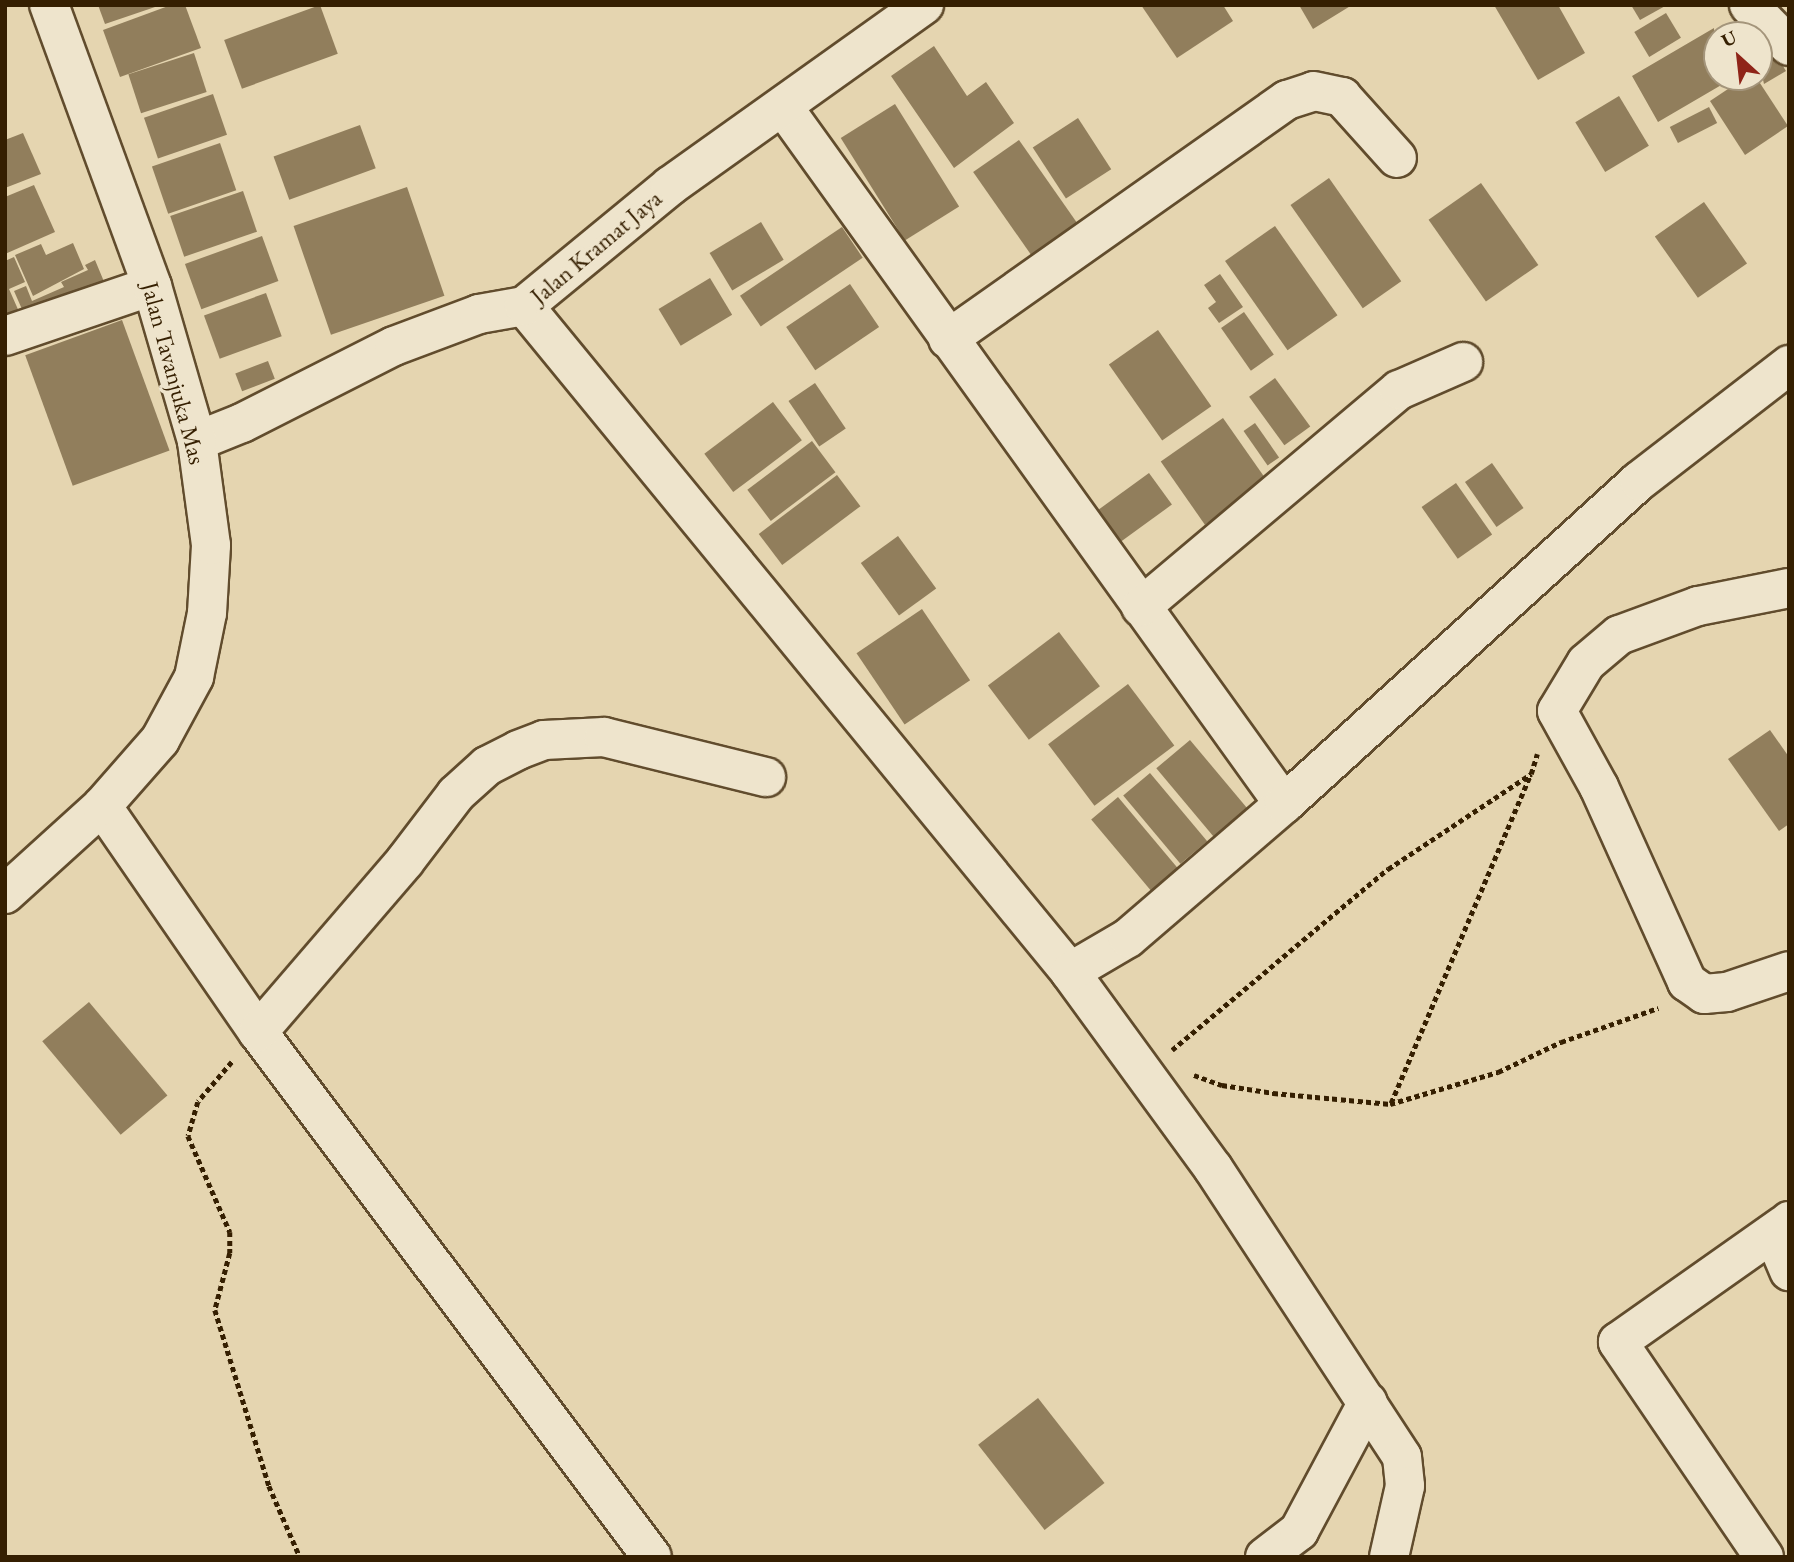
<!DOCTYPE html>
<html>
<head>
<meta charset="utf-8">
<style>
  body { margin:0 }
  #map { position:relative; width:1794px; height:1562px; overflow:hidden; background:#e5d5b0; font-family:"EB Garamond",serif }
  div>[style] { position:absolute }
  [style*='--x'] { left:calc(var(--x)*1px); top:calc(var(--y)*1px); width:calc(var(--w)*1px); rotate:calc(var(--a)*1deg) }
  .building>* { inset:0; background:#917e5c; transform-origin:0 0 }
  .path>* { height:4.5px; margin-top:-2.25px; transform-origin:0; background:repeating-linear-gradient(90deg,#351f01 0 5px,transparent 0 8.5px) }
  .roads { filter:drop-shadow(2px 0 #614c2d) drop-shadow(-2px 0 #614c2d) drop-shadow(0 2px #614c2d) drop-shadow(0 -2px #614c2d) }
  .minor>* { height:38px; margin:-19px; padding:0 19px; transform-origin:19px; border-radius:19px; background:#eee4cc }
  span { translate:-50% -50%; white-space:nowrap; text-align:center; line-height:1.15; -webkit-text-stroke:7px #eee4cc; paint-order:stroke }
  .street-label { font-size:24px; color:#351f01 }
  .frame { position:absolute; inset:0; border:7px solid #351f01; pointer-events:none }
  .north { position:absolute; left:1703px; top:21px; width:70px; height:70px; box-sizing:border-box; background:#eee4cc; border:2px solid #a4957b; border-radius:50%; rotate:333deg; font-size:19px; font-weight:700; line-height:28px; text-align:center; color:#351f01 }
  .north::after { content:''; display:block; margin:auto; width:24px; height:32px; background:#8f2418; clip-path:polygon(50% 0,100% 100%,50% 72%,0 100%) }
</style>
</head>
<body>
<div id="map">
  <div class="building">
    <div style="clip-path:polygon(98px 5px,158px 5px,158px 6px,105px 24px)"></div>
    <div style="clip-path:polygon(171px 5px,185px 5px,201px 48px,120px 77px,103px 30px)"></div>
    <div style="left:320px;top:5px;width:52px;height:102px;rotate:70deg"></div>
    <div style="clip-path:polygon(1141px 5px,1223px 5px,1233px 21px,1177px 58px)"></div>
    <div style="clip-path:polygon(1299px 5px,1352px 5px,1313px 29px)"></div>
    <div style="clip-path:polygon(1494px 5px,1558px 5px,1585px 53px,1538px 80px)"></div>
    <div style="clip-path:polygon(1631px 5px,1667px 5px,1640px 20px)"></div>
    <div style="left:1666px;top:13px;width:29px;height:37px;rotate:59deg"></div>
    <div style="clip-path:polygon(1714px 28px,1717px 77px,1735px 77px,1658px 122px,1632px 76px)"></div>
    <div style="clip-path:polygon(934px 46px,967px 96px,986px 82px,1014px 123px,954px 168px,891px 76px)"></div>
    <div style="left:194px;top:53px;width:41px;height:69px;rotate:72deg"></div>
    <div style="clip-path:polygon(1775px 53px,1786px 71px,1764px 84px,1759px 62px)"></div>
    <div style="clip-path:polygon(1746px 77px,1756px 77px,1788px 126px,1745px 155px,1710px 101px)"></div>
    <div style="left:213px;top:94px;width:43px;height:73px;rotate:71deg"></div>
    <div style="left:1619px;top:96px;width:58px;height:51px;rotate:59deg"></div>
    <div style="left:895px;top:104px;width:121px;height:64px;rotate:58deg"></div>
    <div style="left:1709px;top:107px;width:18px;height:44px;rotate:63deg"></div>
    <div style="left:1078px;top:118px;width:61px;height:54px;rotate:57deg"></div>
    <div style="left:360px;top:125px;width:46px;height:92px;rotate:70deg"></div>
    <div style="clip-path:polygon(23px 133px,41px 174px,5px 188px,5px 140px)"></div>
    <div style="left:1019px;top:140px;width:116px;height:56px;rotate:55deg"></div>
    <div style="left:220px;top:143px;width:50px;height:72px;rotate:71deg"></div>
    <div style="left:1329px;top:178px;width:126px;height:47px;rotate:55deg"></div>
    <div style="left:1481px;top:183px;width:100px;height:64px;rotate:55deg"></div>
    <div style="clip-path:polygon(34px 185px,55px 232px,5px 254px,5px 197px)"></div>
    <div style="left:407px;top:187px;width:115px;height:120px;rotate:71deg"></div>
    <div style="left:243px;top:191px;width:43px;height:77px;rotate:71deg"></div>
    <div style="left:1704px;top:202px;width:75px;height:60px;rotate:55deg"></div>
    <div style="left:761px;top:222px;width:44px;height:60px;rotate:59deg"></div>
    <div style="left:1275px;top:226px;width:109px;height:61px;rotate:55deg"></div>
    <div style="left:842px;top:227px;width:37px;height:123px;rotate:56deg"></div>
    <div style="left:262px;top:236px;width:48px;height:82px;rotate:70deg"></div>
    <div style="clip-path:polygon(73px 243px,84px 269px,33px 296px,15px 255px,41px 244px,46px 255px)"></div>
    <div style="clip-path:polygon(14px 257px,25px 282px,9px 289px,24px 323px,5px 330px,5px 261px)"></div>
    <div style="clip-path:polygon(95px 260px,105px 284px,28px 323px,14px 291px,26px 286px,32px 301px,64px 287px,61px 282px,88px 270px,85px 265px)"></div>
    <div style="clip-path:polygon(1220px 274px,1243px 307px,1219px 323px,1208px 308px,1216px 302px,1204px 285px)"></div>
    <div style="left:710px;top:278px;width:43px;height:60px;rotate:59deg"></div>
    <div style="left:850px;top:284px;width:52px;height:77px;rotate:56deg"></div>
    <div style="left:266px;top:293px;width:46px;height:66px;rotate:70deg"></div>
    <div style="left:1244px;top:312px;width:52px;height:28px;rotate:55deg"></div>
    <div style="left:122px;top:320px;width:139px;height:103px;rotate:70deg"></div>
    <div style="left:1158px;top:330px;width:93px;height:60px;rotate:55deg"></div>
    <div style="left:268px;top:361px;width:19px;height:35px;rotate:69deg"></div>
    <div style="left:1275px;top:378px;width:60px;height:32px;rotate:54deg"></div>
    <div style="left:815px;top:383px;width:55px;height:32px;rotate:56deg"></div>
    <div style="left:773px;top:402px;width:48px;height:86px;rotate:53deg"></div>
    <div style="left:1223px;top:418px;width:77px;height:76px;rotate:55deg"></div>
    <div style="left:1255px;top:423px;width:42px;height:14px;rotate:55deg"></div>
    <div style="left:812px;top:441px;width:39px;height:81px;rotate:53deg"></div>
    <div style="left:1492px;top:463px;width:55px;height:33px;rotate:55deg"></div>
    <div style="left:1149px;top:473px;width:39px;height:65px;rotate:54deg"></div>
    <div style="left:837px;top:475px;width:39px;height:98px;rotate:53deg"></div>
    <div style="left:1456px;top:483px;width:63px;height:42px;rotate:55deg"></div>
    <div style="left:898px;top:536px;width:65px;height:46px;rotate:54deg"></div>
    <div style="left:922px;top:609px;width:86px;height:79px;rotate:56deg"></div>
    <div style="left:1059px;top:632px;width:68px;height:89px;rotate:53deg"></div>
    <div style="left:1128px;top:684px;width:77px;height:100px;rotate:53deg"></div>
    <div style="clip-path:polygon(1770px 730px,1789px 757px,1789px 824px,1779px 831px,1728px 759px)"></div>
    <div style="left:1190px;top:740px;width:89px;height:44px;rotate:50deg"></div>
    <div style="left:1150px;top:773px;width:89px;height:35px;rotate:50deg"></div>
    <div style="left:1118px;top:797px;width:97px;height:35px;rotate:50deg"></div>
    <div style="left:89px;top:1002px;width:122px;height:61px;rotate:50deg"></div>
    <div style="left:1038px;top:1398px;width:108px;height:76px;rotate:52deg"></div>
  </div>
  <div class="path">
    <div style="--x:1172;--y:1050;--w:282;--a:-40"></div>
    <div style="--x:1388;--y:869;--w:172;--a:-33.6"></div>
    <div style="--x:1531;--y:774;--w:21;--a:-73"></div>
    <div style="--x:232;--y:1062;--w:52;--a:130.4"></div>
    <div style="--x:198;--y:1102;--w:35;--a:106"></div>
    <div style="--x:188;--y:1136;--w:105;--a:66.4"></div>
    <div style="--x:230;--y:1232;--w:21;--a:90"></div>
    <div style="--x:230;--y:1253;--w:59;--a:104.7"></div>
    <div style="--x:215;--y:1310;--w:184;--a:72.9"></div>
    <div style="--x:269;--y:1486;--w:77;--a:66.4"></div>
    <div style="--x:1194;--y:1075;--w:30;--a:20"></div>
    <div style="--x:1222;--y:1085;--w:52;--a:8.9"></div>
    <div style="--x:1273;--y:1093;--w:118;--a:5.4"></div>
    <div style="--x:1390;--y:1104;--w:113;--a:-16.5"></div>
    <div style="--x:1498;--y:1072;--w:70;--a:-25.5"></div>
    <div style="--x:1561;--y:1042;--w:103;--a:-19.3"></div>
    <div style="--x:1391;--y:1103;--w:355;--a:-67"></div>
  </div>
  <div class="roads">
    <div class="minor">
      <div style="--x:1749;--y:5;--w:57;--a:45.7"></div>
      <div style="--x:784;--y:108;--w:857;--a:54.31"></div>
      <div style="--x:524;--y:306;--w:861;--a:50.65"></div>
      <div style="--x:1070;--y:972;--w:243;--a:53.9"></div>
      <div style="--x:1213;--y:1168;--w:345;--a:56.8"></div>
      <div style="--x:1402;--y:1457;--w:29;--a:84"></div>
      <div style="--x:1405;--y:1486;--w:73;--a:102.7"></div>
      <div style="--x:5;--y:336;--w:155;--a:-18.8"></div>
      <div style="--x:948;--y:339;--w:415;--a:-35.2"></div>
      <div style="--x:1287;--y:100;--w:28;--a:-18"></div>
      <div style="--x:1314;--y:91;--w:29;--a:12"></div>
      <div style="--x:1342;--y:97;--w:82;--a:48"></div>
      <div style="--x:197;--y:441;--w:48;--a:-21.8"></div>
      <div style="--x:242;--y:423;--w:170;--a:-26.9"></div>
      <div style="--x:394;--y:346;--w:91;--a:-20.6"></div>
      <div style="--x:479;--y:314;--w:46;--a:-10.1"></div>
      <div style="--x:524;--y:306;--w:189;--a:-39.4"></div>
      <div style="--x:670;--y:186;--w:312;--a:-35.5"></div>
      <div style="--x:1789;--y:588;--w:93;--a:168.8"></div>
      <div style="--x:1698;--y:606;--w:84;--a:159.8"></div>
      <div style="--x:1619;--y:635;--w:43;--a:139.7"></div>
      <div style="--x:1586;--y:663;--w:56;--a:121.1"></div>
      <div style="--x:1557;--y:711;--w:87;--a:61.1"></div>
      <div style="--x:1599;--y:787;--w:214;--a:65.7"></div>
      <div style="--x:1687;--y:982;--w:21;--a:35"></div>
      <div style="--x:1704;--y:994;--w:23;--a:-5"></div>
      <div style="--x:1727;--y:992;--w:65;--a:-18.7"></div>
      <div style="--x:1141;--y:607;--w:337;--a:-40.1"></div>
      <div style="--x:1399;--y:390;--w:70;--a:-23.6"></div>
      <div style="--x:102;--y:806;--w:275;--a:55.4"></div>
      <div style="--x:258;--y:1032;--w:656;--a:53.11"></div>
      <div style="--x:5;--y:894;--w:131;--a:-42.2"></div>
      <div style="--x:102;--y:806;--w:88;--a:-48.7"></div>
      <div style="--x:160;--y:740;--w:72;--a:-61.6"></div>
      <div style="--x:194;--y:677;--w:65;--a:-78.5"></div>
      <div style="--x:207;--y:613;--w:68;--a:-86.6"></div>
      <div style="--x:211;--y:545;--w:105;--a:-97.7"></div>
      <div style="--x:197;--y:441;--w:161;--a:-106.2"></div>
      <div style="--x:152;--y:286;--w:299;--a:-110.1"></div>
      <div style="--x:1070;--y:972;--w:67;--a:-30.4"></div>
      <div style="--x:1128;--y:938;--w:206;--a:-40.7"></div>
      <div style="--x:1284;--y:804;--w:480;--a:-42.3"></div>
      <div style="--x:1639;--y:481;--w:190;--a:-37.7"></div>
      <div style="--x:258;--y:1032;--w:225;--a:-49.3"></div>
      <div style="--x:405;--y:861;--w:84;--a:-52.7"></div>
      <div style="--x:456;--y:794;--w:42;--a:-42.1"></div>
      <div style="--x:487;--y:766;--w:35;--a:-27"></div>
      <div style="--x:518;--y:750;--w:28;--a:-21"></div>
      <div style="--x:544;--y:740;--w:60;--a:-2.9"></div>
      <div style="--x:604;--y:737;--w:167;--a:13.9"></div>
      <div style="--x:1789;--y:1221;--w:23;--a:124"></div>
      <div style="--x:1776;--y:1240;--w:34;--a:67"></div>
      <div style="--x:1265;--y:1557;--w:43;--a:-37.4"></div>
      <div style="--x:1299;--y:1531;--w:146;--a:-61.9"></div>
      <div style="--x:1764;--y:1557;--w:260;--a:-124.2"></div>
      <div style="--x:1618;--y:1342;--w:203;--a:-35.2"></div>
    </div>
  </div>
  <div class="street-label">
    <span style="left:596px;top:247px;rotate:-40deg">Jalan Kramat Jaya</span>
    <span style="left:174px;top:373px;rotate:75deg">Jalan Tavanjuka Mas</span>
  </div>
  <div class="frame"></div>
  <div class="north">U</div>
</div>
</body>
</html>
